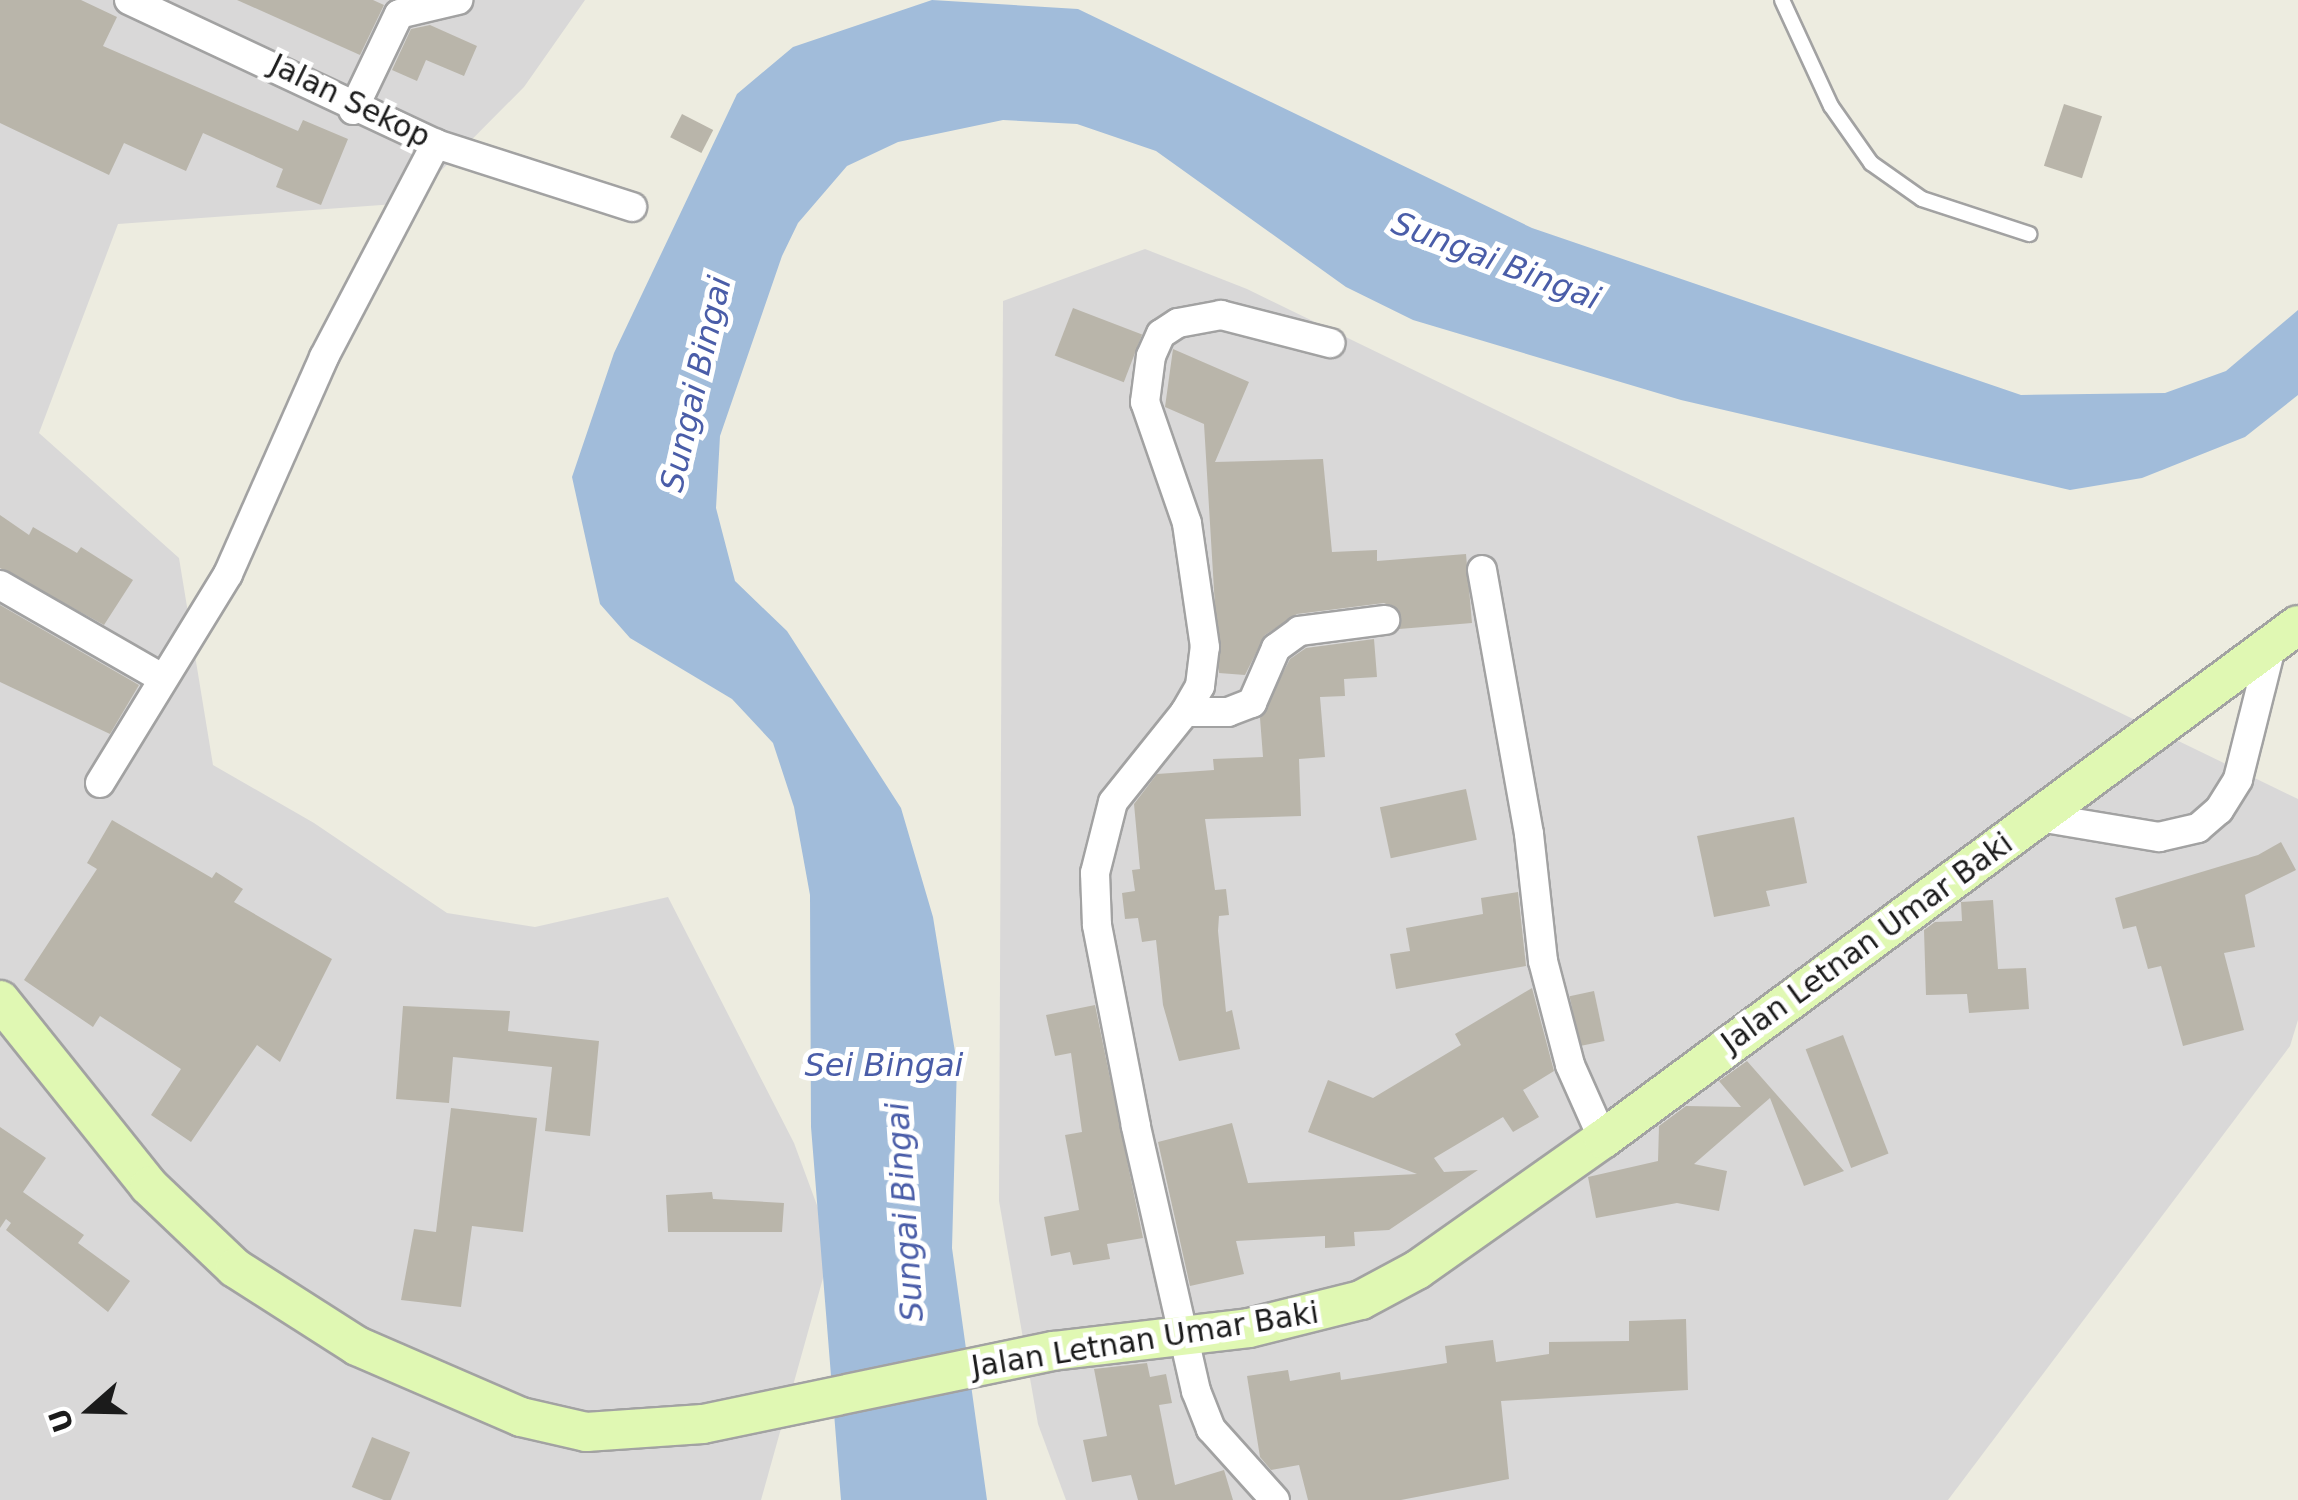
<!DOCTYPE html>
<html>
<head>
<meta charset="utf-8">
<style>
  body { margin:0 }
  #map { position:relative; width:2298px; height:1500px; overflow:hidden; background:#edece0; font-family:"DejaVu Sans",sans-serif }
  div>[style] { position:absolute }
  [style*='--x'] { left:calc(var(--x)*1px); top:calc(var(--y)*1px); width:calc(var(--w)*1px); rotate:calc(var(--a)*1deg) }
  .residential>* { inset:0; background:#d9d8d8 }
  .water>* { inset:0; background:#a1bcda }
  .building>* { inset:0; background:#b9b5aa; transform-origin:0 0 }
  .roads { filter:drop-shadow(2px 0 #a2a2a2) drop-shadow(-2px 0 #a2a2a2) drop-shadow(0 2px #a2a2a2) drop-shadow(0 -2px #a2a2a2) }
  .lane>* { height:14px; margin:-7px; padding:0 7px; transform-origin:7px; border-radius:7px; background:#fff }
  .street>* { height:28px; margin:-14px; padding:0 14px; transform-origin:14px; border-radius:14px; background:#fff }
  .secondary>* { height:38px; margin:-19px; padding:0 19px; transform-origin:19px; border-radius:19px; background:#e0f8b3 }
  span { translate:-50% -50%; white-space:nowrap; text-align:center; line-height:1.15; -webkit-text-stroke:10px #fff; paint-order:stroke }
  .street-label { font-size:30px; color:#1b1b1b }
  .water-label { font-size:32px; color:#4a5da8; font-style:italic }
  .north { position:absolute; left:40px; top:1360px; width:100px; height:100px; -webkit-text-stroke:8px #fff; paint-order:stroke; rotate:250deg; font-size:28px; font-weight:700; line-height:40px; text-align:center; color:#1b1b1b }
  .north::after { content:''; display:block; margin:auto; width:35px; height:45px; background:#1b1b1b; clip-path:polygon(50% 0,100% 100%,50% 72%,0 100%) }
</style>
</head>
<body>
<div id="map">
  <div class="residential">
    <div style="clip-path:polygon(0 0,585px 0,524px 87px,409px 203px,118px 224px,39px 433px,179px 558px,213px 765px,314px 823px,447px 913px,535px 927px,668px 897px,794px 1143px,832px 1246px,761px 1500px,0 1500px)"></div>
    <div style="clip-path:polygon(1145px 249px,1247px 289px,2298px 799px,2298px 1020px,2290px 1046px,1948px 1500px,1066px 1500px,1038px 1424px,999px 1201px,1003px 301px)"></div>
  </div>
  <div class="water">
    <div style="clip-path:polygon(932px 0,1078px 9px,1532px 228px,2021px 395px,2165px 393px,2226px 371px,2298px 310px,2298px 395px,2245px 437px,2142px 478px,2070px 490px,1681px 400px,1413px 320px,1346px 287px,1156px 151px,1077px 124px,1003px 120px,898px 142px,847px 166px,798px 223px,782px 256px,720px 436px,716px 508px,735px 581px,787px 631px,901px 808px,933px 917px,957px 1064px,952px 1248px,987px 1500px,841px 1500px,811px 1127px,810px 895px,794px 807px,773px 743px,732px 699px,630px 638px,600px 604px,572px 477px,614px 353px,737px 94px,793px 47px)"></div>
  </div>
  <div class="building">
    <div style="clip-path:polygon(0 0,81px 0,117px 17px,103px 46px,298px 131px,303px 120px,348px 139px,321px 205px,276px 187px,283px 169px,203px 133px,186px 171px,124px 143px,109px 175px,0 123px)"></div>
    <div style="clip-path:polygon(237px 0,373px 0,384px 5px,360px 55px)"></div>
    <div style="clip-path:polygon(430px 25px,477px 46px,464px 76px,426px 60px,417px 81px,392px 70px,411px 29px)"></div>
    <div style="left:2064px;top:104px;width:40px;height:65px;rotate:18deg"></div>
    <div style="left:682px;top:114px;width:35px;height:26px;rotate:27deg"></div>
    <div style="left:1073px;top:308px;width:74px;height:51px;rotate:21deg"></div>
    <div style="clip-path:polygon(1173px 349px,1249px 382px,1215px 462px,1323px 459px,1332px 552px,1377px 550px,1377px 561px,1466px 554px,1472px 623px,1399px 629px,1399px 610px,1384px 603px,1297px 614px,1265px 635px,1245px 675px,1219px 673px,1204px 424px,1165px 407px)"></div>
    <div style="clip-path:polygon(0 515px,29px 535px,33px 527px,77px 553px,81px 547px,133px 580px,104px 625px,0 568px)"></div>
    <div style="clip-path:polygon(0 605px,139px 685px,110px 734px,0 682px)"></div>
    <div style="clip-path:polygon(1374px 639px,1377px 677px,1344px 679px,1345px 696px,1320px 697px,1325px 757px,1299px 759px,1301px 816px,1205px 819px,1215px 890px,1226px 889px,1229px 915px,1219px 916px,1218px 931px,1226px 1012px,1232px 1010px,1240px 1049px,1179px 1061px,1163px 1005px,1156px 940px,1142px 942px,1138px 918px,1125px 919px,1122px 893px,1135px 891px,1132px 870px,1140px 869px,1134px 804px,1157px 774px,1214px 770px,1213px 759px,1263px 757px,1260px 718px,1290px 659px,1306px 648px)"></div>
    <div style="left:1466px;top:789px;width:52px;height:88px;rotate:78deg"></div>
    <div style="clip-path:polygon(1794px 817px,1807px 883px,1766px 891px,1770px 906px,1714px 917px,1697px 836px)"></div>
    <div style="clip-path:polygon(112px 820px,212px 878px,216px 872px,243px 889px,234px 902px,332px 959px,280px 1062px,257px 1045px,191px 1142px,151px 1115px,181px 1069px,100px 1016px,93px 1027px,24px 980px,97px 869px,87px 863px)"></div>
    <div style="clip-path:polygon(2281px 842px,2296px 870px,2245px 895px,2255px 947px,2224px 953px,2244px 1030px,2183px 1046px,2161px 966px,2148px 969px,2136px 926px,2123px 929px,2115px 898px,2258px 855px)"></div>
    <div style="clip-path:polygon(1518px 892px,1526px 966px,1396px 989px,1390px 954px,1410px 951px,1406px 928px,1483px 914px,1481px 898px)"></div>
    <div style="clip-path:polygon(1993px 900px,1998px 969px,2026px 968px,2029px 1009px,1969px 1013px,1967px 994px,1926px 995px,1924px 930px,1935px 922px,1962px 921px,1961px 902px)"></div>
    <div style="clip-path:polygon(1532px 988px,1554px 1071px,1523px 1090px,1539px 1117px,1513px 1132px,1503px 1117px,1434px 1158px,1444px 1172px,1478px 1170px,1389px 1230px,1354px 1232px,1355px 1246px,1325px 1248px,1325px 1236px,1236px 1241px,1244px 1274px,1190px 1286px,1158px 1142px,1232px 1123px,1248px 1183px,1417px 1174px,1308px 1132px,1328px 1080px,1373px 1098px,1461px 1045px,1455px 1034px)"></div>
    <div style="left:1594px;top:991px;width:51px;height:25px;rotate:78deg"></div>
    <div style="clip-path:polygon(1095px 1005px,1143px 1238px,1107px 1244px,1110px 1259px,1073px 1265px,1070px 1252px,1051px 1256px,1044px 1217px,1079px 1210px,1065px 1135px,1082px 1132px,1071px 1053px,1055px 1056px,1046px 1015px)"></div>
    <div style="clip-path:polygon(403px 1006px,510px 1011px,508px 1031px,599px 1041px,590px 1136px,545px 1131px,552px 1067px,453px 1057px,449px 1103px,396px 1099px)"></div>
    <div style="left:1843px;top:1035px;width:127px;height:40px;rotate:69deg"></div>
    <div style="clip-path:polygon(1747px 1061px,1844px 1171px,1804px 1186px,1770px 1098px,1694px 1164px,1727px 1171px,1719px 1211px,1677px 1203px,1596px 1218px,1588px 1177px,1658px 1161px,1659px 1126px,1686px 1106px,1741px 1107px,1719px 1081px)"></div>
    <div style="clip-path:polygon(451px 1108px,537px 1118px,523px 1232px,472px 1226px,461px 1307px,401px 1300px,414px 1229px,436px 1232px)"></div>
    <div style="clip-path:polygon(0 1127px,46px 1158px,23px 1192px,84px 1235px,78px 1243px,130px 1281px,108px 1312px,6px 1230px,11px 1223px,6px 1219px,0 1228px)"></div>
    <div style="clip-path:polygon(712px 1192px,713px 1199px,784px 1203px,782px 1232px,668px 1232px,666px 1195px)"></div>
    <div style="clip-path:polygon(1686px 1319px,1688px 1390px,1501px 1401px,1509px 1479px,1401px 1500px,1308px 1500px,1299px 1465px,1271px 1470px,1260px 1457px,1247px 1376px,1288px 1370px,1290px 1381px,1340px 1372px,1341px 1380px,1447px 1363px,1445px 1346px,1493px 1340px,1496px 1362px,1549px 1354px,1549px 1342px,1629px 1341px,1629px 1321px)"></div>
    <div style="clip-path:polygon(1147px 1363px,1150px 1377px,1166px 1374px,1172px 1403px,1159px 1405px,1175px 1485px,1224px 1470px,1233px 1500px,1138px 1500px,1131px 1475px,1092px 1482px,1083px 1440px,1107px 1436px,1094px 1369px)"></div>
    <div style="left:372px;top:1437px;width:41px;height:54px;rotate:22deg"></div>
  </div>
  <div class="roads">
    <div class="lane">
      <div style="--x:1782;--y:0;--w:117;--a:65.2"></div>
      <div style="--x:1831;--y:106;--w:70;--a:54.9"></div>
      <div style="--x:1871;--y:163;--w:62;--a:35.2"></div>
      <div style="--x:1922;--y:199;--w:113;--a:18.1"></div>
    </div>
    <div class="street">
      <div style="--x:129;--y:0;--w:339;--a:25.1"></div>
      <div style="--x:436;--y:144;--w:206;--a:17.8"></div>
      <div style="--x:353;--y:110;--w:106;--a:-64.4"></div>
      <div style="--x:399;--y:14;--w:61;--a:-13.3"></div>
      <div style="--x:1482;--y:570;--w:268;--a:79.9"></div>
      <div style="--x:1529;--y:834;--w:128;--a:83.7"></div>
      <div style="--x:1543;--y:961;--w:107;--a:75.4"></div>
      <div style="--x:1570;--y:1065;--w:81;--a:66"></div>
      <div style="--x:0;--y:585;--w:185;--a:29.9"></div>
      <div style="--x:1185;--y:712;--w:43;--a:0"></div>
      <div style="--x:1228;--y:712;--w:26;--a:-21"></div>
      <div style="--x:1252;--y:703;--w:60;--a:-66.4"></div>
      <div style="--x:1276;--y:648;--w:29;--a:-36"></div>
      <div style="--x:1299;--y:631;--w:87;--a:-7.3"></div>
      <div style="--x:100;--y:783;--w:245;--a:-58.5"></div>
      <div style="--x:228;--y:574;--w:237;--a:-66.1"></div>
      <div style="--x:324;--y:357;--w:241;--a:-62.3"></div>
      <div style="--x:2039;--y:817;--w:122;--a:9.5"></div>
      <div style="--x:2159;--y:837;--w:40;--a:-13"></div>
      <div style="--x:2198;--y:828;--w:28;--a:-41"></div>
      <div style="--x:2219;--y:810;--w:36;--a:-58"></div>
      <div style="--x:2238;--y:779;--w:139;--a:-75.9"></div>
      <div style="--x:1275;--y:1500;--w:96;--a:-132"></div>
      <div style="--x:1211;--y:1429;--w:41;--a:-111.5"></div>
      <div style="--x:1196;--y:1391;--w:272;--a:-102.8"></div>
      <div style="--x:1136;--y:1126;--w:205;--a:-101"></div>
      <div style="--x:1097;--y:925;--w:52;--a:-92.2"></div>
      <div style="--x:1095;--y:873;--w:73;--a:-75.8"></div>
      <div style="--x:1113;--y:802;--w:115;--a:-51.3"></div>
      <div style="--x:1185;--y:712;--w:30;--a:-60"></div>
      <div style="--x:1200;--y:686;--w:39;--a:-83"></div>
      <div style="--x:1205;--y:647;--w:125;--a:-98.3"></div>
      <div style="--x:1187;--y:523;--w:128;--a:-109.1"></div>
      <div style="--x:1145;--y:402;--w:46;--a:-82.6"></div>
      <div style="--x:1151;--y:356;--w:24;--a:-66"></div>
      <div style="--x:1161;--y:334;--w:20;--a:-33"></div>
      <div style="--x:1178;--y:323;--w:44;--a:-10.5"></div>
      <div style="--x:1221;--y:315;--w:113;--a:14.4"></div>
    </div>
    <div class="secondary">
      <div style="--x:0;--y:1000;--w:238;--a:51.3"></div>
      <div style="--x:149;--y:1186;--w:119;--a:43.6"></div>
      <div style="--x:235;--y:1268;--w:145;--a:32.6"></div>
      <div style="--x:357;--y:1346;--w:179;--a:23.4"></div>
      <div style="--x:521;--y:1417;--w:67;--a:13"></div>
      <div style="--x:586;--y:1432;--w:117;--a:-3.9"></div>
      <div style="--x:703;--y:1424;--w:358;--a:-11.8"></div>
      <div style="--x:1053;--y:1351;--w:197;--a:-6.7"></div>
      <div style="--x:1249;--y:1328;--w:115;--a:-14"></div>
      <div style="--x:1361;--y:1300;--w:64;--a:-28.2"></div>
      <div style="--x:1417;--y:1270;--w:228;--a:-35.2"></div>
      <div style="--x:1603;--y:1139;--w:864;--a:-36.49"></div>
    </div>
  </div>
  <div class="street-label">
    <span style="left:350px;top:101px;rotate:26deg">Jalan Sekop</span>
    <span style="left:1867px;top:943px;rotate:-36deg">Jalan Letnan Umar Baki</span>
    <span style="left:1145px;top:1340px;rotate:-9deg">Jalan Letnan Umar Baki</span>
  </div>
  <div class="water-label">
    <span style="left:1496px;top:261px;rotate:21deg">Sungai Bingai</span>
    <span style="left:696px;top:384px;rotate:-77deg">Sungai Bingai</span>
    <span style="left:884px;top:1065px">Sei Bingai</span>
    <span style="left:905px;top:1212px;rotate:-94deg">Sungai Bingai</span>
  </div>
  <div class="north">U</div>
</div>
</body>
</html>
